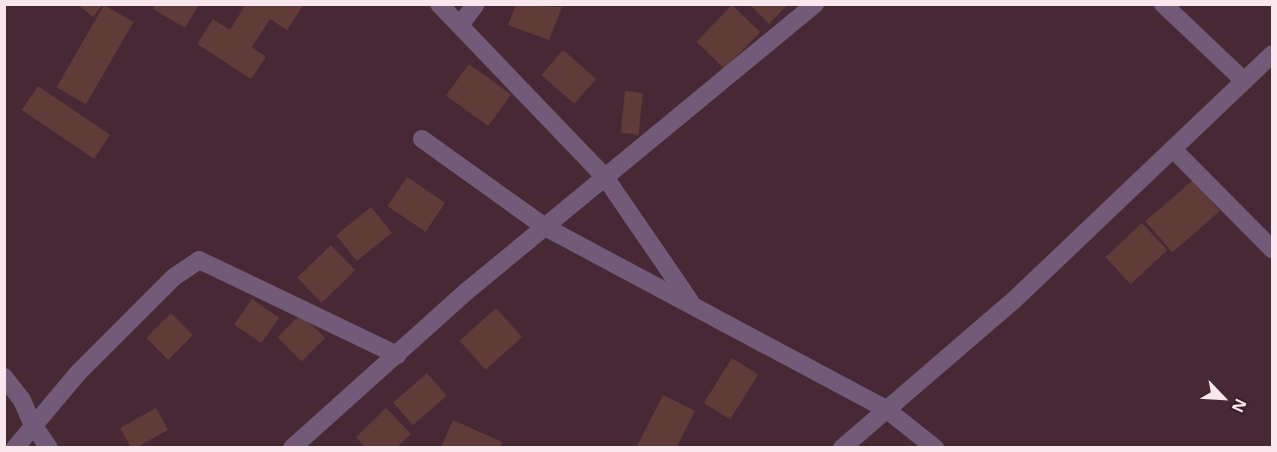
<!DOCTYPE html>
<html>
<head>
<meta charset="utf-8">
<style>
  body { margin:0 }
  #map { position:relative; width:1277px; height:452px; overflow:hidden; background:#472936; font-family:"Open Sans",sans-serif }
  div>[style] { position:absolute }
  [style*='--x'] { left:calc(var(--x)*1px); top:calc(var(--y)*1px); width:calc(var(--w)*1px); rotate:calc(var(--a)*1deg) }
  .building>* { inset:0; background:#5f3c38; transform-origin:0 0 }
  .minor>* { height:18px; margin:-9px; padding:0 9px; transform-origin:9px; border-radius:9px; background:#725a79 }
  span { translate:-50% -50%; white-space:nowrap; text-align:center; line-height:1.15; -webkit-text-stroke:4.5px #3c1f2b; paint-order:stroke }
  .frame { position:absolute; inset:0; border:6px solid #fae6ed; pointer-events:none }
  .north { position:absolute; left:1193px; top:368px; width:60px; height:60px; -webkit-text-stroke:4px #3c1f2b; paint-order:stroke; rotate:115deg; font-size:16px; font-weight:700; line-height:24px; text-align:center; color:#fae6ed }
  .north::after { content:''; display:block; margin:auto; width:21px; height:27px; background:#fae6ed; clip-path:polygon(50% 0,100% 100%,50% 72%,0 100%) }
</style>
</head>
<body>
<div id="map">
  <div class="building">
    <div style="clip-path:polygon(77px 4px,103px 4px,93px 17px)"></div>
    <div style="clip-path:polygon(156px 4px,195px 4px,198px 6px,185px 28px,153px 9px)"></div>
    <div style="clip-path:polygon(246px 4px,304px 4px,287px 30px,270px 19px,252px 47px,266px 57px,251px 79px,197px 44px,213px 19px,230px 30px)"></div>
    <div style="clip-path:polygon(749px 4px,788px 4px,769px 24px)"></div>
    <div style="left:104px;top:5px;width:34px;height:95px;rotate:30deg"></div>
    <div style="clip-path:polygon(516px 5px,562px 7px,549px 40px,508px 25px)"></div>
    <div style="left:732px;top:5px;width:39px;height:51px;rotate:44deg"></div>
    <div style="left:563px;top:50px;width:44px;height:33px;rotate:41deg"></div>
    <div style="left:469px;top:64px;width:52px;height:39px;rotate:36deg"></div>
    <div style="left:38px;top:86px;width:87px;height:29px;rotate:34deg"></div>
    <div style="left:625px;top:91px;width:18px;height:42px;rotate:6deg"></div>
    <div style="left:407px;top:177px;width:46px;height:35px;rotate:34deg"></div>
    <div style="left:1193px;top:180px;width:41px;height:63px;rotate:49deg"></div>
    <div style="left:371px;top:207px;width:33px;height:45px;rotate:51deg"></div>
    <div style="left:1142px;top:223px;width:37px;height:50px;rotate:47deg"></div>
    <div style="left:331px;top:245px;width:35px;height:47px;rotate:46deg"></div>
    <div style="left:252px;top:299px;width:33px;height:31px;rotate:35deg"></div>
    <div style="left:496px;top:308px;width:39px;height:49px;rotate:48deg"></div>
    <div style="left:171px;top:313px;width:31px;height:35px;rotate:45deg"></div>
    <div style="left:301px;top:314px;width:34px;height:33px;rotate:45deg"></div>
    <div style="left:732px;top:358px;width:31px;height:53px;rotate:32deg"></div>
    <div style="left:427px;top:373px;width:30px;height:45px;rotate:49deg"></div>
    <div style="clip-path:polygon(663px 395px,695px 411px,676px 448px,636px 448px)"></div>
    <div style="left:156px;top:408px;width:25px;height:41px;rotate:61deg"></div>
    <div style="clip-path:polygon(386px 408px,411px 434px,396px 448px,366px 448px,356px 437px)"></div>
    <div style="clip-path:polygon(453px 420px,502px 442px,500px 448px,441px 448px)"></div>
  </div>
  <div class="minor">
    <div style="--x:439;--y:4;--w:240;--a:46.2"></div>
    <div style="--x:605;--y:177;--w:150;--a:55.6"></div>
    <div style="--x:1163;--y:4;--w:112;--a:43.5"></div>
    <div style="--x:460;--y:25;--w:26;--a:-53"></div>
    <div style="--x:422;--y:139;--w:151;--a:35.6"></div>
    <div style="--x:545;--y:227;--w:387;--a:28.1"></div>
    <div style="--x:886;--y:409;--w:63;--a:38.5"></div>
    <div style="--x:1173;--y:149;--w:141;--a:45.3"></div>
    <div style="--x:4;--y:377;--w:29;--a:52"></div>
    <div style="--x:22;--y:400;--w:25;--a:67"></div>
    <div style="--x:32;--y:423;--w:30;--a:56"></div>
    <div style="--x:15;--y:448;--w:97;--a:-50"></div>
    <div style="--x:77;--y:374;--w:137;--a:-45"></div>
    <div style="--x:174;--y:277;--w:30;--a:-34"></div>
    <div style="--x:199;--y:260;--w:220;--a:25.6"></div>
    <div style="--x:292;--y:448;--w:235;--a:-41.9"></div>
    <div style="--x:467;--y:291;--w:451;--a:-39.5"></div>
    <div style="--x:842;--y:448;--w:224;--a:-40.7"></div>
    <div style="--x:1012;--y:302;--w:359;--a:-43.6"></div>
  </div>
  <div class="frame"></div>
  <div class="north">N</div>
</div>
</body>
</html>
